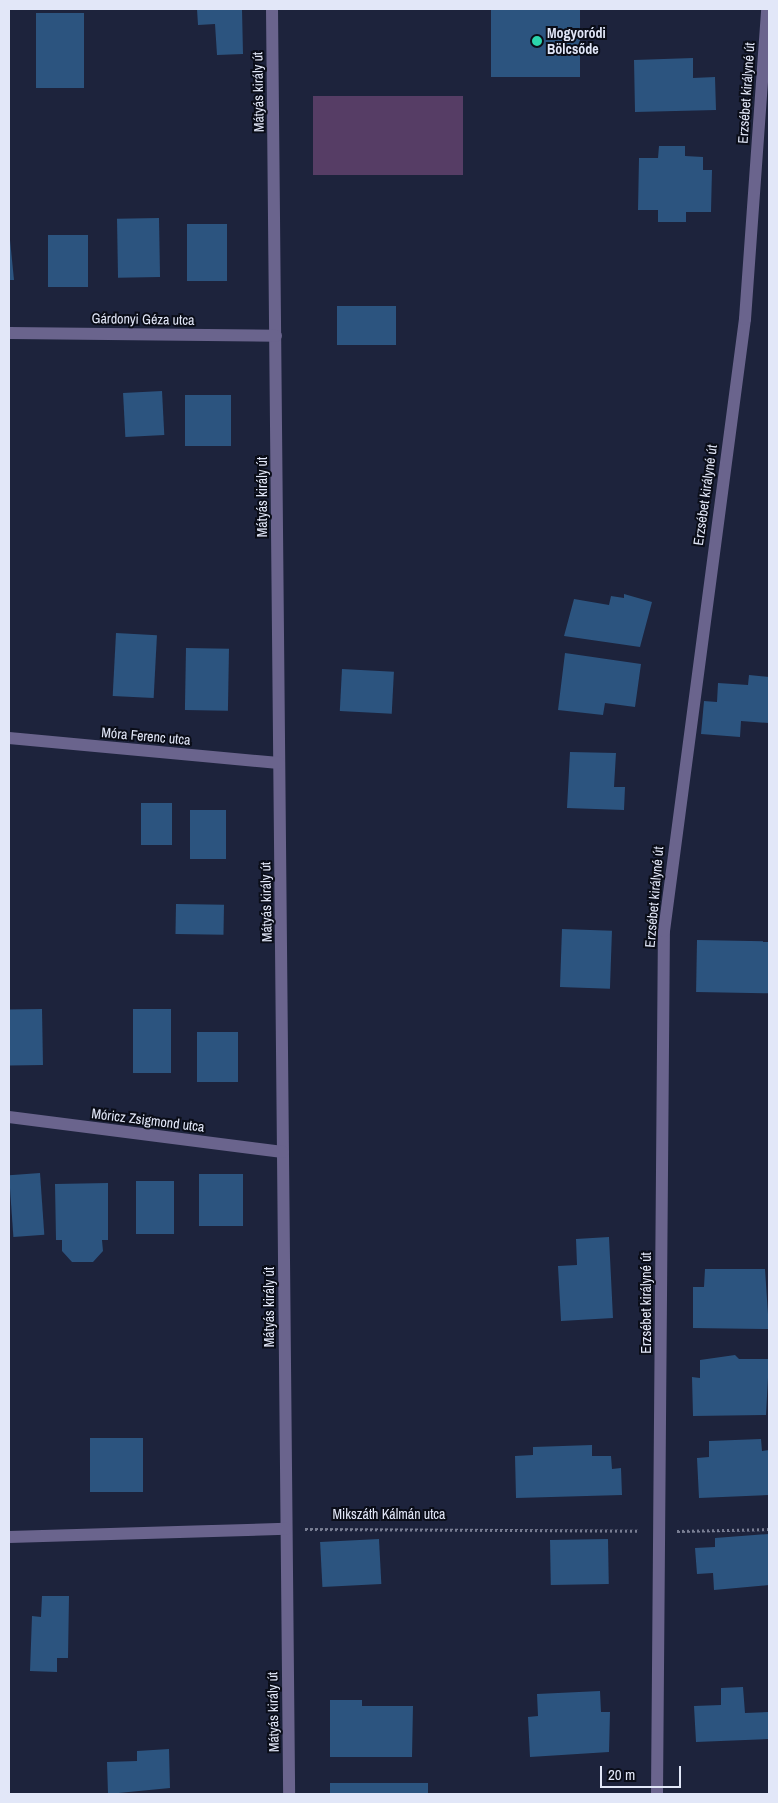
<!DOCTYPE html>
<html>
<head>
<meta charset="utf-8">
<style>
  body { margin:0 }
  #map { position:relative; width:778px; height:1803px; overflow:hidden; background:#1d233c; font-family:"Archivo Narrow",sans-serif }
  div>[style] { position:absolute }
  [style*='--x'] { left:calc(var(--x)*1px); top:calc(var(--y)*1px); width:calc(var(--w)*1px); rotate:calc(var(--a)*1deg) }
  .green>* { inset:0; background:#563d65; transform-origin:0 0 }
  .building>* { inset:0; background:#2c547f; transform-origin:0 0 }
  .path>* { height:3px; margin-top:-1.5px; transform-origin:0; background:repeating-linear-gradient(90deg,#797e93 0 2.5px,transparent 0 5px) }
  .minor>* { height:12px; margin:-6px; padding:0 6px; transform-origin:6px; border-radius:6px; background:#6a648d }
  .dots>* { width:14px; height:14px; translate:-50% -50%; box-sizing:border-box; border:2px solid #0a0d18; border-radius:50% }
  span { translate:-50% -50%; white-space:nowrap; text-align:center; line-height:1.15; -webkit-text-stroke:4px #0a0d18; paint-order:stroke }
  .poi-label { font-size:14px; color:#e2e7f8; font-weight:700 }
  .left { translate:0 -50%; text-align:left }
  .street-label { font-size:14px; color:#e2e7f8 }
  .frame { position:absolute; inset:0; border:10px solid #e2e7f8; pointer-events:none }
  .scale { position:absolute; left:600px; top:1766px; width:81px; height:22px; box-sizing:border-box; border:2px solid #e2e7f8; border-top:0; padding-left:6px; font-size:15px; line-height:18px; white-space:nowrap; color:#e2e7f8; -webkit-text-stroke:4px #0a0d18; paint-order:stroke }
</style>
</head>
<body>
<div id="map">
  <div class="green">
    <div style="left:463px;top:96px;width:79px;height:150px;rotate:90deg"></div>
  </div>
  <div class="building">
    <div style="clip-path:polygon(197px 9px,242px 9px,243px 54px,217px 55px,215px 24px,198px 25px)"></div>
    <div style="left:491px;top:9px;width:89px;height:68px"></div>
    <div style="left:36px;top:13px;width:48px;height:75px"></div>
    <div style="clip-path:polygon(693px 58px,693px 78px,715px 77px,716px 110px,635px 112px,634px 60px)"></div>
    <div style="clip-path:polygon(659px 146px,685px 146px,685px 156px,703px 157px,703px 170px,712px 170px,711px 212px,686px 212px,686px 222px,658px 222px,658px 210px,638px 210px,639px 158px,658px 158px)"></div>
    <div style="left:159px;top:218px;width:59px;height:42px;rotate:89deg"></div>
    <div style="left:187px;top:224px;width:40px;height:57px"></div>
    <div style="clip-path:polygon(9px 230px,14px 280px,9px 280px)"></div>
    <div style="left:48px;top:235px;width:40px;height:52px"></div>
    <div style="left:337px;top:306px;width:59px;height:39px"></div>
    <div style="left:162px;top:391px;width:44px;height:39px;rotate:87deg"></div>
    <div style="left:185px;top:395px;width:46px;height:51px"></div>
    <div style="clip-path:polygon(624px 594px,652px 602px,640px 647px,564px 636px,574px 599px,609px 605px,611px 596px,624px 598px)"></div>
    <div style="left:116px;top:633px;width:41px;height:63px;rotate:3deg"></div>
    <div style="left:186px;top:648px;width:43px;height:62px;rotate:1deg"></div>
    <div style="clip-path:polygon(565px 653px,641px 664px,635px 707px,605px 703px,603px 715px,558px 710px)"></div>
    <div style="left:342px;top:669px;width:52px;height:42px;rotate:3deg"></div>
    <div style="clip-path:polygon(749px 675px,769px 677px,769px 723px,741px 721px,740px 737px,701px 734px,704px 701px,717px 702px,718px 683px,748px 685px)"></div>
    <div style="clip-path:polygon(570px 752px,616px 753px,614px 787px,625px 787px,624px 810px,567px 808px)"></div>
    <div style="left:141px;top:803px;width:31px;height:42px"></div>
    <div style="left:190px;top:810px;width:36px;height:49px"></div>
    <div style="left:176px;top:904px;width:48px;height:30px;rotate:1deg"></div>
    <div style="left:562px;top:929px;width:50px;height:58px;rotate:2deg"></div>
    <div style="left:697px;top:940px;width:72px;height:52px;rotate:1deg"></div>
    <div style="left:42px;top:1009px;width:56px;height:33px;rotate:89deg"></div>
    <div style="left:133px;top:1009px;width:38px;height:64px"></div>
    <div style="left:197px;top:1032px;width:41px;height:50px"></div>
    <div style="left:40px;top:1173px;width:62px;height:31px;rotate:86deg"></div>
    <div style="left:199px;top:1174px;width:44px;height:52px"></div>
    <div style="left:174px;top:1181px;width:53px;height:38px;rotate:90deg"></div>
    <div style="clip-path:polygon(108px 1183px,108px 1240px,102px 1240px,103px 1251px,93px 1262px,72px 1262px,62px 1251px,62px 1240px,56px 1240px,55px 1184px)"></div>
    <div style="clip-path:polygon(609px 1237px,613px 1318px,561px 1321px,558px 1266px,577px 1265px,576px 1239px)"></div>
    <div style="clip-path:polygon(705px 1269px,765px 1269px,769px 1329px,693px 1328px,693px 1287px,704px 1287px)"></div>
    <div style="clip-path:polygon(735px 1355px,739px 1359px,769px 1359px,766px 1415px,693px 1416px,692px 1377px,700px 1378px,700px 1360px)"></div>
    <div style="left:90px;top:1438px;width:53px;height:54px"></div>
    <div style="clip-path:polygon(761px 1439px,762px 1451px,769px 1450px,769px 1495px,699px 1498px,697px 1458px,709px 1457px,709px 1441px)"></div>
    <div style="clip-path:polygon(592px 1445px,592px 1456px,611px 1456px,612px 1469px,621px 1468px,622px 1495px,516px 1498px,515px 1456px,533px 1455px,533px 1447px)"></div>
    <div style="clip-path:polygon(769px 1534px,769px 1585px,714px 1590px,713px 1573px,697px 1574px,695px 1548px,715px 1547px,715px 1538px)"></div>
    <div style="left:379px;top:1539px;width:45px;height:59px;rotate:87deg"></div>
    <div style="left:608px;top:1539px;width:45px;height:58px;rotate:89deg"></div>
    <div style="clip-path:polygon(42px 1596px,69px 1596px,68px 1658px,57px 1658px,57px 1672px,30px 1671px,32px 1616px,41px 1617px)"></div>
    <div style="clip-path:polygon(743px 1687px,745px 1713px,769px 1712px,769px 1739px,696px 1742px,694px 1706px,721px 1705px,721px 1688px)"></div>
    <div style="clip-path:polygon(600px 1691px,601px 1712px,610px 1712px,609px 1752px,530px 1757px,528px 1717px,538px 1716px,537px 1694px)"></div>
    <div style="clip-path:polygon(330px 1700px,362px 1700px,362px 1706px,413px 1706px,412px 1757px,330px 1757px)"></div>
    <div style="clip-path:polygon(169px 1749px,170px 1788px,108px 1794px,107px 1762px,137px 1761px,137px 1751px)"></div>
    <div style="left:428px;top:1783px;width:11px;height:98px;rotate:90deg"></div>
  </div>
  <div class="path">
    <div style="--x:305;--y:1529;--w:334;--a:0.3"></div>
    <div style="--x:677;--y:1531;--w:92;--a:-1.2"></div>
  </div>
  <div class="minor">
    <div style="--x:272;--y:9;--w:1785;--a:89.45"></div>
    <div style="--x:9;--y:333;--w:267;--a:0.6"></div>
    <div style="--x:9;--y:738;--w:271;--a:5.3"></div>
    <div style="--x:9;--y:1117;--w:276;--a:7.3"></div>
    <div style="--x:9;--y:1537;--w:277;--a:-1.7"></div>
    <div style="--x:657;--y:1794;--w:863;--a:-89.54"></div>
    <div style="--x:664;--y:931;--w:617;--a:-82.46"></div>
    <div style="--x:745;--y:319;--w:311;--a:-85.9"></div>
  </div>
  <div class="dots">
    <div style="left:537px;top:41px;background:#2bd5ac"></div>
  </div>
  <div class="poi-label">
    <span class="left" style="left:547px;top:41px">Mogyoródi<br>Bölcsőde</span>
  </div>
  <div class="street-label">
    <span style="left:258px;top:92px;rotate:-91deg">Mátyás király út</span>
    <span style="left:746px;top:93px;rotate:-86deg">Erzsébet királyné út</span>
    <span style="left:143px;top:319px;rotate:1deg">Gárdonyi Géza utca</span>
    <span style="left:705px;top:495px;rotate:-82deg">Erzsébet királyné út</span>
    <span style="left:262px;top:497px;rotate:-90deg">Mátyás király út</span>
    <span style="left:146px;top:736px;rotate:5deg">Móra Ferenc utca</span>
    <span style="left:654px;top:897px;rotate:-85deg">Erzsébet királyné út</span>
    <span style="left:266px;top:902px;rotate:-91deg">Mátyás király út</span>
    <span style="left:148px;top:1120px;rotate:7deg">Móricz Zsigmond utca</span>
    <span style="left:646px;top:1303px;rotate:-90deg">Erzsébet királyné út</span>
    <span style="left:269px;top:1307px;rotate:-90deg">Mátyás király út</span>
    <span style="left:389px;top:1514px">Mikszáth Kálmán utca</span>
    <span style="left:273px;top:1712px;rotate:-91deg">Mátyás király út</span>
  </div>
  <div class="frame"></div>
  <div class="scale">20 m</div>
</div>
</body>
</html>
